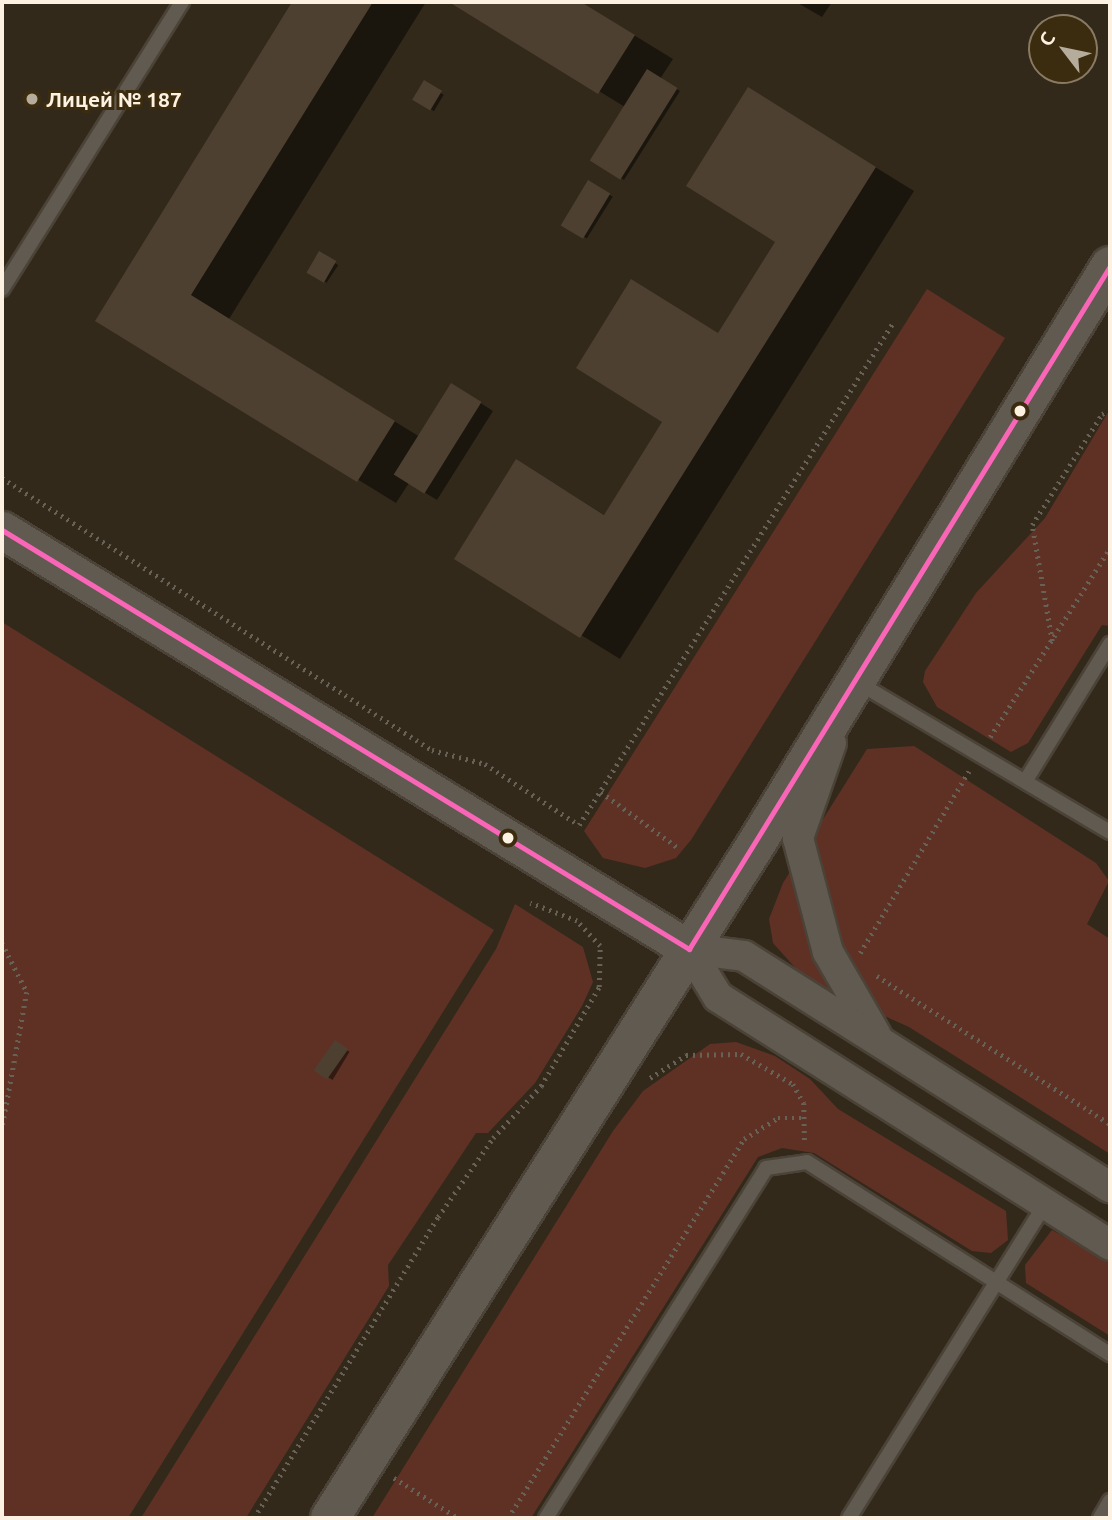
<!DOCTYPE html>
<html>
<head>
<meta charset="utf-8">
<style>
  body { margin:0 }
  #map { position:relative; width:1112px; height:1520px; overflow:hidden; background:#32291a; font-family:Ubuntu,sans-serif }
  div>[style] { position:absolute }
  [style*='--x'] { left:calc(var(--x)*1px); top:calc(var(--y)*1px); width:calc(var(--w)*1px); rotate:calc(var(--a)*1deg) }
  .green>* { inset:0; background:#5f3125 }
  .shadow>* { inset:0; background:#0007; transform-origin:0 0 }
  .building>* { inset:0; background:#4d4031; transform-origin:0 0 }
  .path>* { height:4.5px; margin-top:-2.25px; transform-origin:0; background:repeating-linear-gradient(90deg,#686156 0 2px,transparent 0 7px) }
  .roads { filter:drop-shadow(2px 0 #4b4337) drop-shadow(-2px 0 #4b4337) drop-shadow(0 2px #4b4337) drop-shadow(0 -2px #4b4337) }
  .service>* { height:14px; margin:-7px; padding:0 7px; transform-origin:7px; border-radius:7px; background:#615a50 }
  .minor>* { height:30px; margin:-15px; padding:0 15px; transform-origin:15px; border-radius:15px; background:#615a50 }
  .tertiary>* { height:37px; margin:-18.5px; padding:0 18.5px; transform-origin:18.5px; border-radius:18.5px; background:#615a50 }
  .secondary>* { height:38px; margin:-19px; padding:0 19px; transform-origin:19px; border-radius:19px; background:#615a50 }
  .bus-1>* { height:5px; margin:-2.5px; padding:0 2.5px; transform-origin:2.5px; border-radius:2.5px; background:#fa66b7 }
  .dots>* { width:19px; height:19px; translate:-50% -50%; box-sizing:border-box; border:4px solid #3c2c0f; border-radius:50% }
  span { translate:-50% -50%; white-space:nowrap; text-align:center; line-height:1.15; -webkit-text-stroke:6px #3c2c0f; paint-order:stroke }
  .poi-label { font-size:21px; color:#fdf2e2; font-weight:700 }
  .left { translate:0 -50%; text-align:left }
  .frame { position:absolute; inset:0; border:4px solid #fdf2e2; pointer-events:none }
  .north { position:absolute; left:1028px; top:14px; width:70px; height:70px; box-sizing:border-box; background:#3c2c0f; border:2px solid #897b63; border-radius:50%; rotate:302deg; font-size:19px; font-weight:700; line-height:28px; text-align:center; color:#fdf2e2 }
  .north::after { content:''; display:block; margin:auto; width:24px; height:32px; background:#b6ac9c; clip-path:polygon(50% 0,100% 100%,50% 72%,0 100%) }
</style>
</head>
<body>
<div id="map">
  <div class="green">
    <div style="clip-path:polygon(927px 289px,1005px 338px,691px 840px,676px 858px,645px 868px,603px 858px,584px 831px)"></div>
    <div style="clip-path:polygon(1110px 409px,1110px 626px,1102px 625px,1028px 743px,1011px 752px,937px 707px,923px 682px,925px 671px,976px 593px,1045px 518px)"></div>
    <div style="clip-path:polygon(2px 622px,494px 930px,128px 1518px,2px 1518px)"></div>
    <div style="clip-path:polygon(914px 746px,1096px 863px,1109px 881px,1087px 924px,1110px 939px,1110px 1154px,909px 1027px,808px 982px,773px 943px,769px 919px,783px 883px,867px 749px)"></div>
    <div style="clip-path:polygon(515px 904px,583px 947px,593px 982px,582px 1006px,535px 1083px,488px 1133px,476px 1133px,388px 1265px,389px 1286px,246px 1518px,141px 1518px,496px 949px)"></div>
    <div style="clip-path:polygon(736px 1042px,775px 1056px,810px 1079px,838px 1109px,1006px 1211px,1008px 1240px,991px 1253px,972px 1251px,814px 1153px,782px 1148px,758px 1157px,531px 1518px,372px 1518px,613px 1131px,643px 1091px,710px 1044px)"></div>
    <div style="clip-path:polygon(1052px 1230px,1110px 1262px,1110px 1336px,1026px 1283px,1025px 1265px)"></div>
  </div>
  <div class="shadow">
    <div style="clip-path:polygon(295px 2px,426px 2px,229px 319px,420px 437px,465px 393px,493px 411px,437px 500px,409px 483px,396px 503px,98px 320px)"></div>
    <div style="clip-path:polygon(453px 2px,580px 2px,673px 59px,660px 79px,680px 91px,624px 180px,592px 160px,625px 107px)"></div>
    <div style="clip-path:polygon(796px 2px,832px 2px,822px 17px)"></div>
    <div style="left:424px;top:83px;width:23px;height:19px;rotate:31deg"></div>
    <div style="clip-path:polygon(749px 89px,914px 191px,620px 659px,456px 558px,555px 484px,606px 516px,664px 422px,632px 281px,719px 334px,777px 241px)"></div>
    <div style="left:589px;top:182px;width:28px;height:49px;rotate:32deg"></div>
    <div style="left:320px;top:253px;width:22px;height:21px;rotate:34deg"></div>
    <div style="left:335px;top:1043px;width:17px;height:33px;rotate:31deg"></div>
  </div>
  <div class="building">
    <div style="clip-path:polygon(292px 2px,373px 2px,191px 295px,395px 421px,357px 482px,95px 321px)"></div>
    <div style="clip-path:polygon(449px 2px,581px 2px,635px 35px,598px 94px)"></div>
    <div style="left:647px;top:69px;width:36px;height:108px;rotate:32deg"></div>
    <div style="left:424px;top:80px;width:21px;height:23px;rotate:31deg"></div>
    <div style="clip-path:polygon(748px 87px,876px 167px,580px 638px,454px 559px,516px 459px,604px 515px,662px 422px,576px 368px,631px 279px,718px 333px,775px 242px,686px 186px)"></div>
    <div style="left:588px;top:180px;width:26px;height:53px;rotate:31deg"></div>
    <div style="left:319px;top:251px;width:20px;height:25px;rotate:30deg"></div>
    <div style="left:451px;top:383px;width:36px;height:108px;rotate:32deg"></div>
    <div style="left:335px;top:1040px;width:16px;height:37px;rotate:35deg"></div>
  </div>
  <div class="path">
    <div style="--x:2;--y:478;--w:509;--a:32.32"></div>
    <div style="--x:432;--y:750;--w:55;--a:14.8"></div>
    <div style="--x:485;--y:764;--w:112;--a:33"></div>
    <div style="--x:579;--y:825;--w:594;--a:-57.99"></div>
    <div style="--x:1052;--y:641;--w:118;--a:-99.8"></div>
    <div style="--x:1032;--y:525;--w:131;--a:-57.8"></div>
    <div style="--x:1102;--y:414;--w:9;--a:-21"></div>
    <div style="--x:990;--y:737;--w:224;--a:-57.6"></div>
    <div style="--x:601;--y:792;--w:94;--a:35.9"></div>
    <div style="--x:2;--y:943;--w:55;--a:63"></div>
    <div style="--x:27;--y:992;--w:140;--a:100.3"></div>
    <div style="--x:860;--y:953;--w:212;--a:-59.1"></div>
    <div style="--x:877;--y:976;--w:276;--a:32.4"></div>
    <div style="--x:650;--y:1078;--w:43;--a:-32.6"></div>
    <div style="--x:686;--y:1055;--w:55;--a:-1"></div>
    <div style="--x:741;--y:1054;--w:60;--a:30"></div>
    <div style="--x:793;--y:1084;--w:22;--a:60"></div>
    <div style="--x:804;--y:1103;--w:39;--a:89"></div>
    <div style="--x:394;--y:1478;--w:75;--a:32"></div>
    <div style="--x:254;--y:1518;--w:353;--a:-58.6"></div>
    <div style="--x:438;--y:1217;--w:96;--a:-55.2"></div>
    <div style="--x:493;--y:1138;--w:71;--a:-47.3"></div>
    <div style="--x:541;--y:1086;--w:115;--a:-59.6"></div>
    <div style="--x:599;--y:987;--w:41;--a:-88.6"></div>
    <div style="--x:600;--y:946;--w:34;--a:-133"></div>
    <div style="--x:577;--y:921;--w:50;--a:-159"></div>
    <div style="--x:508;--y:1518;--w:446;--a:-58.1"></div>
    <div style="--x:744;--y:1139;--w:40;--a:-32"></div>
    <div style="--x:778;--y:1118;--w:27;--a:0"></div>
  </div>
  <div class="roads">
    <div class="service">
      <div style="--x:2;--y:289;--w:339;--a:-57.9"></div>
      <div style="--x:857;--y:682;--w:294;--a:30.7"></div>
      <div style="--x:1026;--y:780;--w:160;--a:-58.3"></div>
      <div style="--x:546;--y:1518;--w:413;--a:-57.8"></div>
      <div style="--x:766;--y:1168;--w:41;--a:-8.3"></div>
      <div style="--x:807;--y:1162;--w:359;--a:32.4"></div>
      <div style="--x:849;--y:1518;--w:370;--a:-58"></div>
      <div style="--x:1100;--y:1518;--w:20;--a:-60"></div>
    </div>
    <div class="minor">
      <div style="--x:831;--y:743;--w:101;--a:109.2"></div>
      <div style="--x:798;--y:838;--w:118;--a:75.3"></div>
      <div style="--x:828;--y:952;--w:96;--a:60"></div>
      <div style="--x:689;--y:949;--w:56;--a:58.9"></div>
      <div style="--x:718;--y:997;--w:464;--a:32.3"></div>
      <div style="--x:689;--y:949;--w:55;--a:7.3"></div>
      <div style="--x:744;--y:956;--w:433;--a:32.3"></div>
    </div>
    <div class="tertiary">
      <div style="--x:2;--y:530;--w:805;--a:31.38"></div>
    </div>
    <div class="secondary">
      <div style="--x:330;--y:1518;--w:795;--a:-57.69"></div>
      <div style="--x:755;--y:846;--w:680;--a:-58.53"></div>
    </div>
  </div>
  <div class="bus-1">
    <div style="--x:2;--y:530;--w:805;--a:31.38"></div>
    <div style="--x:689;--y:949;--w:802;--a:-58.35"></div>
  </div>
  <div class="dots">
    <div style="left:32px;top:99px;background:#b6ac9c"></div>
    <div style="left:1020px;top:411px;background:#fdf2e2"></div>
    <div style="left:508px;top:838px;background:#fdf2e2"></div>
  </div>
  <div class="poi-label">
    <span class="left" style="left:46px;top:99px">Лицей № 187</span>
  </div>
  <div class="frame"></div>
  <div class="north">С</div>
</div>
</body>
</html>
